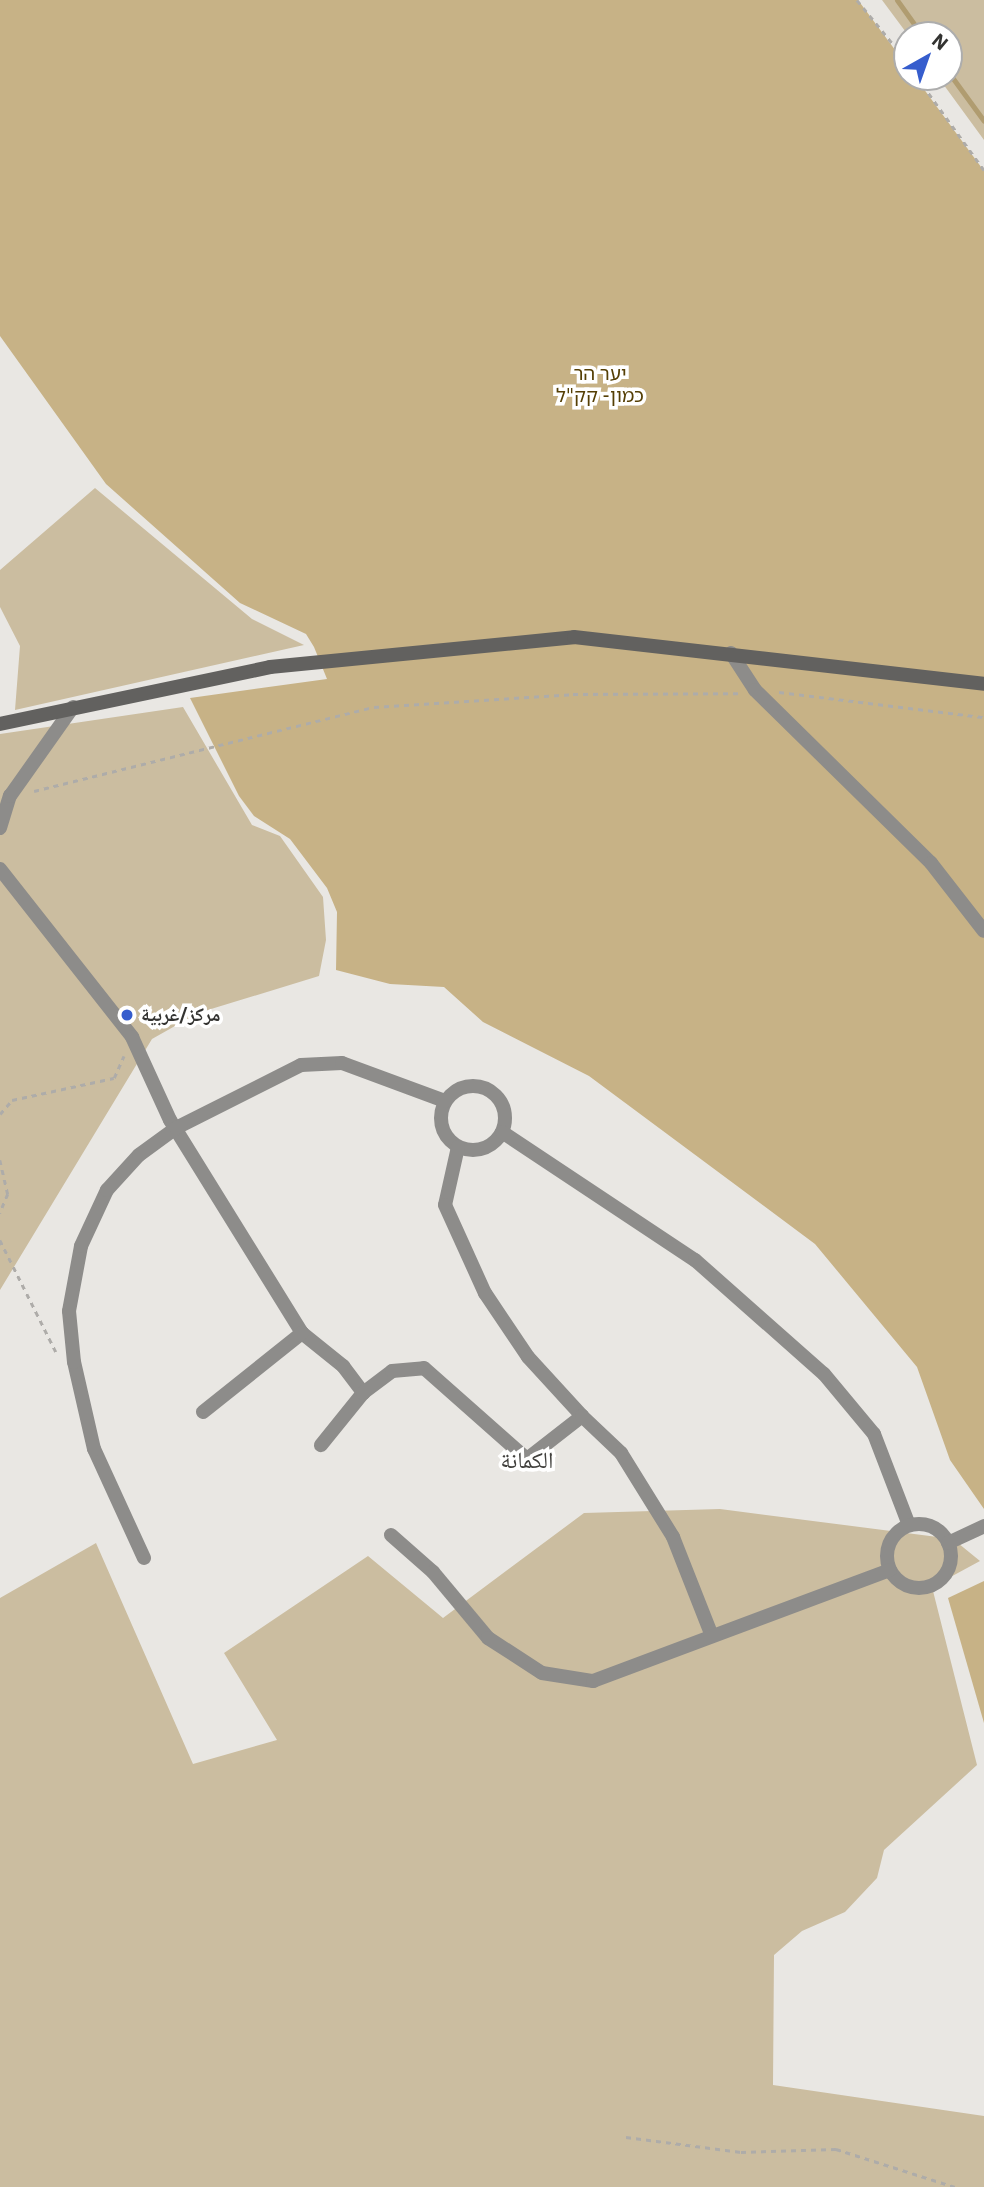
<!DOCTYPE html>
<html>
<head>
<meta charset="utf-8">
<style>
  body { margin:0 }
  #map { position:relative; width:984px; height:2187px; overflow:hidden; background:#e9e7e3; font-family:"IBM Plex Sans","Noto Naskh Arabic","Noto Sans Hebrew",sans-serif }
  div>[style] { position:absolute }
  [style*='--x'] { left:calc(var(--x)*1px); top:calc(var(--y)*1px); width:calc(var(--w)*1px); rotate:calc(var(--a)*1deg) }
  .green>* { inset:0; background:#cbbda0 }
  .forest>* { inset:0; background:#c7b286 }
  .stream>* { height:5px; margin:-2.5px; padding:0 2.5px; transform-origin:2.5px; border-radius:2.5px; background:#b09c70 }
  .path>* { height:2.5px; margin-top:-1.25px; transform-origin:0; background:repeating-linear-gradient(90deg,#aeaca9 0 5px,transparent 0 10px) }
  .street>* { height:14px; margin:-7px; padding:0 7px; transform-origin:7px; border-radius:7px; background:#8d8c8a }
  .street>.ring { margin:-7px; padding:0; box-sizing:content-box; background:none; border:14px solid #8d8c8a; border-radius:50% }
  .secondary>* { height:14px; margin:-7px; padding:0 7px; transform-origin:7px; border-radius:7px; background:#62615f }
  .dots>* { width:19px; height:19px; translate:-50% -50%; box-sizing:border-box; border:4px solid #fff; border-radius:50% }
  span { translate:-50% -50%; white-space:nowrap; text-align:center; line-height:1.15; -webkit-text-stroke:7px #fff; paint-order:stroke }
  .park-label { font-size:19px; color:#553f05 }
  .poi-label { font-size:19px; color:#333331; font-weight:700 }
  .left { translate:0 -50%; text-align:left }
  .quarter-label { font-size:23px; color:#41403d }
  .north { position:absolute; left:893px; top:21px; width:70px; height:70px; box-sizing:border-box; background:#fff; border:2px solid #adadad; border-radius:50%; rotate:40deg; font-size:19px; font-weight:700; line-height:28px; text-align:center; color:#333331 }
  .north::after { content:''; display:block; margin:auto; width:24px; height:32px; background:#365dcd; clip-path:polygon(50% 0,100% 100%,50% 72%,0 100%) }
</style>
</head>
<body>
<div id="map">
  <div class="green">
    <div style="clip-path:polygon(882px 0,984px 0,984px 140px,938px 77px,949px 77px,949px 35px,908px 35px)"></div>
    <div style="clip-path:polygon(95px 488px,252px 619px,304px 645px,15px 710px,20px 646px,0 607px,0 570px)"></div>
    <div style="clip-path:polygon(183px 707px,252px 825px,280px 836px,323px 897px,326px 940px,319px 976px,198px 1013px,152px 1039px,0 1290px,0 734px)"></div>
    <div style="clip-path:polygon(720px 1509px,953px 1539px,980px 1561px,932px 1587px,977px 1765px,884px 1850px,877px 1878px,845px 1912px,802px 1931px,774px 1955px,773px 2085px,984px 2116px,984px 2187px,0 2187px,0 1598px,96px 1543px,193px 1764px,277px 1740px,224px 1653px,368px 1556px,443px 1618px,584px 1513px)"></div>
  </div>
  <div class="forest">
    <div style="clip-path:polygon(0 0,858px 0,907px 66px,907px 77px,915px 77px,984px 171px,984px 1509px,950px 1460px,917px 1367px,815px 1244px,589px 1076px,483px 1022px,444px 987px,390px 984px,336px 970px,337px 912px,327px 888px,290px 839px,254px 816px,239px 796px,190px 698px,327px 679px,314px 647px,306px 634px,240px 603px,106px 484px,0 336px)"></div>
    <div style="clip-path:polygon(984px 1581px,984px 1723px,948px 1598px)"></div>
  </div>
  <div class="stream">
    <div style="--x:897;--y:0;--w:43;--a:54.5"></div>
    <div style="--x:949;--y:73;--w:59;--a:53.9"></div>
  </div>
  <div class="path">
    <div style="--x:857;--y:0;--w:79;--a:50.7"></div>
    <div style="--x:917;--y:77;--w:115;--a:54.2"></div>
    <div style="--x:779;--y:692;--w:207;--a:7"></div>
    <div style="--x:34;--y:791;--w:350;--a:-13.9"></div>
    <div style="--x:374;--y:707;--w:199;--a:-3.7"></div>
    <div style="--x:573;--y:694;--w:165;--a:-0.3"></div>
    <div style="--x:0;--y:1114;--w:18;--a:-49"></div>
    <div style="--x:12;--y:1100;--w:104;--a:-12.2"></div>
    <div style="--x:114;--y:1078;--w:24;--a:-66"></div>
    <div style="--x:0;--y:1160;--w:35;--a:77"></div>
    <div style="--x:8;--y:1194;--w:21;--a:113"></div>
    <div style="--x:0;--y:1240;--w:125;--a:63.4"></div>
    <div style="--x:626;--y:2137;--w:116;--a:7.4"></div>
    <div style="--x:741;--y:2152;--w:95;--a:-1.8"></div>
    <div style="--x:836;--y:2149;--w:125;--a:17.7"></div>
  </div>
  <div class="street">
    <div style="--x:731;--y:653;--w:44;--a:57"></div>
    <div style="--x:755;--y:690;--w:247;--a:44.5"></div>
    <div style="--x:931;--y:863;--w:86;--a:52.1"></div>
    <div style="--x:0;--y:828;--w:34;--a:-73"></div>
    <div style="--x:10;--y:796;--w:109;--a:-54.7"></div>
    <div style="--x:0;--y:869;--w:214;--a:51.8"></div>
    <div style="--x:132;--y:1037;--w:91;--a:65.4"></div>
    <div style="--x:170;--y:1120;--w:251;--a:58.2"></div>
    <div style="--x:302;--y:1333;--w:53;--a:38.8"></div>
    <div style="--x:343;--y:1366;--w:34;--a:53"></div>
    <div style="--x:363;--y:1393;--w:67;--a:128.9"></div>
    <div class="ring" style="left:441px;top:1086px;width:50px;height:50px"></div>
    <div style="--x:502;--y:1132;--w:232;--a:33.6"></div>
    <div style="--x:695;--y:1260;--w:172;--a:41.5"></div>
    <div style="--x:824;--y:1374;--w:78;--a:50.2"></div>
    <div style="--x:874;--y:1434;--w:97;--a:69"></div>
    <div style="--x:458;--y:1147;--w:59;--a:102.6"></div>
    <div style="--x:445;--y:1205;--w:97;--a:65.6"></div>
    <div style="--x:485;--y:1293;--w:77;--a:56.1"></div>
    <div style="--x:528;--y:1357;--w:80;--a:47.5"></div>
    <div style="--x:363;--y:1393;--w:36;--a:-37"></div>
    <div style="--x:392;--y:1371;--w:32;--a:-5"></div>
    <div style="--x:424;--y:1368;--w:137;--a:41.5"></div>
    <div style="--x:527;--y:1459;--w:70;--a:-38"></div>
    <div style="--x:582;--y:1416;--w:54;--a:43.5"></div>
    <div style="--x:621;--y:1453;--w:99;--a:58.2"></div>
    <div style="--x:673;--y:1537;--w:106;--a:68.5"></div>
    <div style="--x:203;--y:1412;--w:127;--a:-38.6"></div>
    <div class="ring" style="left:887px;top:1524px;width:50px;height:50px"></div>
    <div style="--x:391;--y:1535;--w:56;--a:41.4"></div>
    <div style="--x:433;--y:1572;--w:86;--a:50.2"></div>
    <div style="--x:488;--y:1638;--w:64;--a:32.9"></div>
    <div style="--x:542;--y:1673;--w:52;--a:8.9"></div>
    <div style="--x:593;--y:1681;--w:317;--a:-20.5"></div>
    <div style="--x:948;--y:1543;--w:40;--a:-25"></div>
    <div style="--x:144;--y:1558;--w:120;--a:-114.6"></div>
    <div style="--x:94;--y:1449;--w:89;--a:-102.9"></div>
    <div style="--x:74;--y:1362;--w:51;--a:-95.6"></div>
    <div style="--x:69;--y:1311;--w:66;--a:-79.5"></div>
    <div style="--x:81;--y:1246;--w:62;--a:-65.1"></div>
    <div style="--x:107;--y:1190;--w:47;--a:-47.6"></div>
    <div style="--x:139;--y:1155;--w:46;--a:-36.1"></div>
    <div style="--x:176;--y:1128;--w:140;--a:-26.7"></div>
    <div style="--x:301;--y:1065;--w:41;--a:-2.8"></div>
    <div style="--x:342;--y:1063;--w:110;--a:20.3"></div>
  </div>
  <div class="secondary">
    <div style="--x:0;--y:724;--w:276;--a:-11.9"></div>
    <div style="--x:270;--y:667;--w:305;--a:-5.6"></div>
    <div style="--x:574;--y:637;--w:413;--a:6.5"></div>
  </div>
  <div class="dots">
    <div style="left:127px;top:1015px;background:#365dcd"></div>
  </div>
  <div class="park-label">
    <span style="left:600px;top:385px">יער הר<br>כמון- קק"ל</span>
  </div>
  <div class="poi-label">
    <span class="left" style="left:141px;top:1015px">مركز/غربية</span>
  </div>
  <div class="quarter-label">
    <span style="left:527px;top:1459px">الكمانة</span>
  </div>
  <div class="north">N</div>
</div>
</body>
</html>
